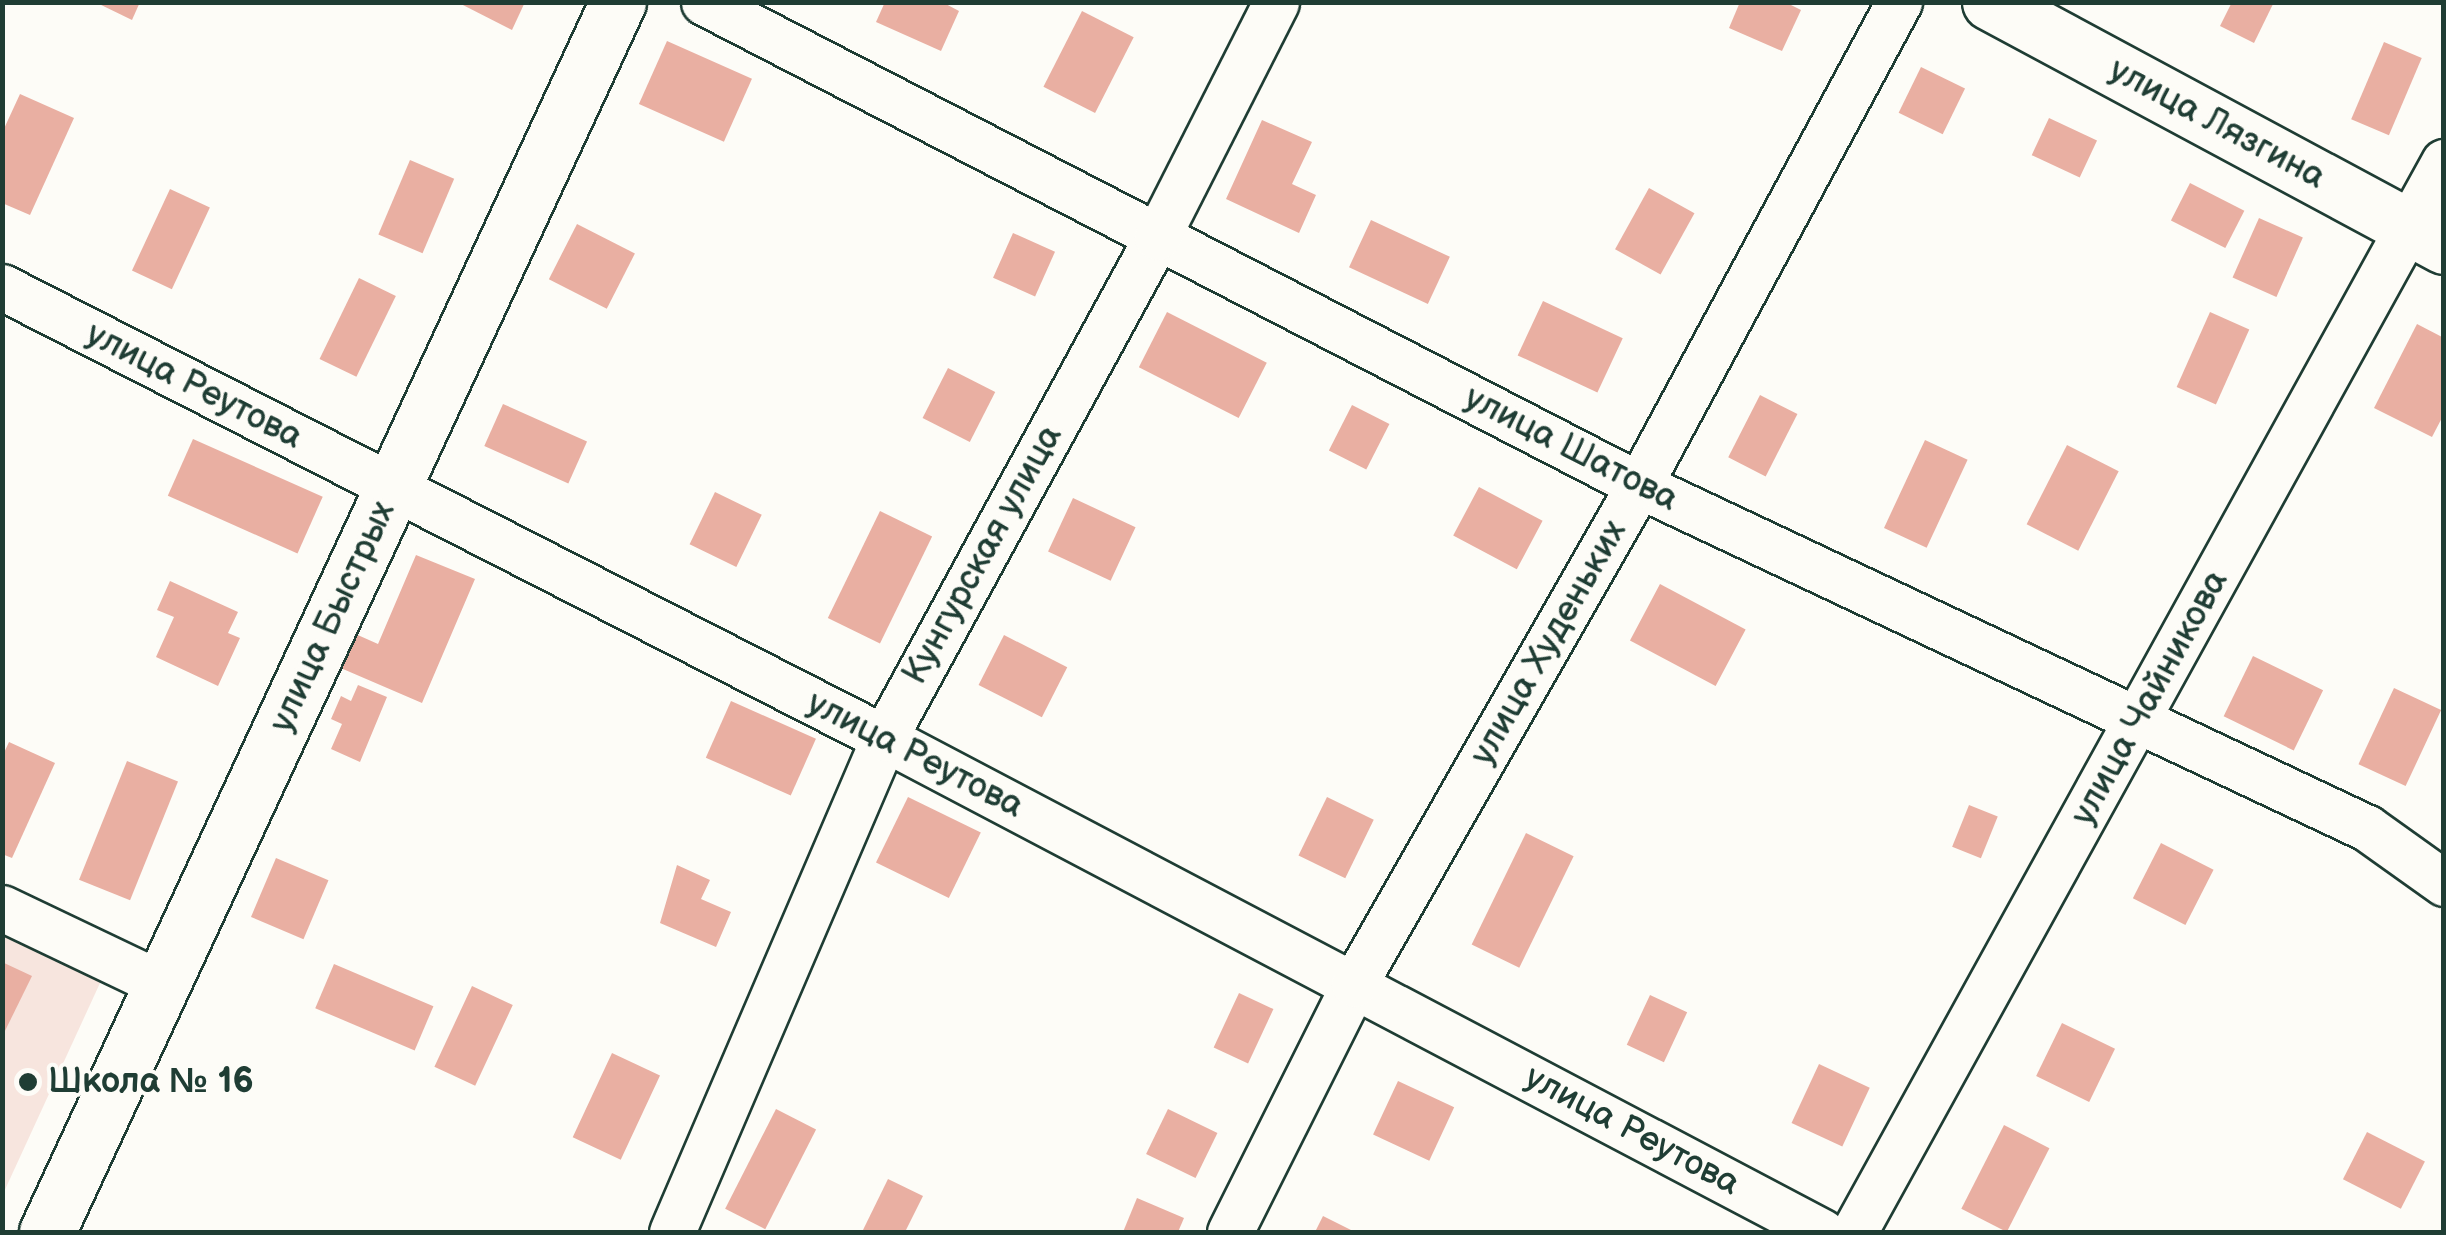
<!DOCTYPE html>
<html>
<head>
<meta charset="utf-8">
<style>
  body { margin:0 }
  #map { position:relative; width:2446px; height:1235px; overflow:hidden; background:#fdfcf7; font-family:"Balsamiq Sans",sans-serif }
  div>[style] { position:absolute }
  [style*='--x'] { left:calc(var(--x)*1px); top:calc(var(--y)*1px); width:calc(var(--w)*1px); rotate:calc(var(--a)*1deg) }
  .built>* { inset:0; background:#f7e5de }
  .building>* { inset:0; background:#e9afa2; transform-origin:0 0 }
  .roads { filter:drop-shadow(2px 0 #1f3d34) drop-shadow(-2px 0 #1f3d34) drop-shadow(0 2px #1f3d34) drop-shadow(0 -2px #1f3d34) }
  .minor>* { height:45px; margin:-22.5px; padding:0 22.5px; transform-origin:22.5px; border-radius:22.5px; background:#fdfcf7 }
  .tertiary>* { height:55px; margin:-27.5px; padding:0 27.5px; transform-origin:27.5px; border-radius:27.5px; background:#fdfcf7 }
  .secondary>* { height:55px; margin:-27.5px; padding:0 27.5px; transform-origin:27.5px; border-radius:27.5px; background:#fdfcf7 }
  .dots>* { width:28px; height:28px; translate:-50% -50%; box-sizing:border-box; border:5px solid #fdfcf7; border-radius:50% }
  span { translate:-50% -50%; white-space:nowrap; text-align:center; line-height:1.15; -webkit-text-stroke:8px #fdfcf7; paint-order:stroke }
  .street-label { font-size:35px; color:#1f3d34 }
  .poi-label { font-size:35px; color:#1f3d34; font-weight:700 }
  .left { translate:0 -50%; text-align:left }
  .frame { position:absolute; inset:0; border:5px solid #1f3d34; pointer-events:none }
</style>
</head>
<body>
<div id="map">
  <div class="built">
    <div style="clip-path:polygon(3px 923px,106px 970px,3px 1194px)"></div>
  </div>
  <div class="building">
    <div style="clip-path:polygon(95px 2px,140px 2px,132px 20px)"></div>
    <div style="clip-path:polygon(457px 2px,525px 2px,512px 30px)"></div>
    <div style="clip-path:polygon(885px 2px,942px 2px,959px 11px,941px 51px,876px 22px)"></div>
    <div style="clip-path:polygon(1740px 2px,1785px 2px,1801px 10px,1782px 51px,1729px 28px)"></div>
    <div style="clip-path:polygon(2232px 2px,2274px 2px,2254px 43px,2220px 26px)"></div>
    <div style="left:1082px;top:11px;width:58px;height:85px;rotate:27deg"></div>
    <div style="left:667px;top:41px;width:93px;height:69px;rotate:24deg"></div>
    <div style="left:2384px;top:42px;width:41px;height:84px;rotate:23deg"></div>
    <div style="left:1921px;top:67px;width:49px;height:51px;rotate:26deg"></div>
    <div style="clip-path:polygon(20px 94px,74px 118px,30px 215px,2px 203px,2px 133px)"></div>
    <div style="left:2049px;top:118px;width:53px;height:41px;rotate:25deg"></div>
    <div style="clip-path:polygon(1262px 120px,1312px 142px,1292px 184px,1316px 195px,1299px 233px,1226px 199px)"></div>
    <div style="left:410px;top:160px;width:48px;height:81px;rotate:23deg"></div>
    <div style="left:2190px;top:183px;width:61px;height:42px;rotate:27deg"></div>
    <div style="left:1649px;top:188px;width:52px;height:70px;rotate:29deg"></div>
    <div style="left:170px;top:189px;width:44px;height:90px;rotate:25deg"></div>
    <div style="left:2259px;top:218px;width:48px;height:65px;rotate:24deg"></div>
    <div style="left:1371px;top:220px;width:87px;height:52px;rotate:25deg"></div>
    <div style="left:577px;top:224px;width:65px;height:62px;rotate:27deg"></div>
    <div style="left:1013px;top:233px;width:46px;height:49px;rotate:24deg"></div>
    <div style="left:359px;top:278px;width:41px;height:90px;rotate:26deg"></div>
    <div style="left:1543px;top:301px;width:88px;height:60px;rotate:25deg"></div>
    <div style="left:1167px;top:312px;width:112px;height:62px;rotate:27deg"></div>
    <div style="left:2210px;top:312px;width:43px;height:82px;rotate:24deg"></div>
    <div style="clip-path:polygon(2417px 324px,2444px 338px,2444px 414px,2432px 437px,2374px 408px)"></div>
    <div style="left:948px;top:368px;width:53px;height:56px;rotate:27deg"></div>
    <div style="left:1760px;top:395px;width:42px;height:70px;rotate:27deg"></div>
    <div style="left:503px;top:404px;width:92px;height:46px;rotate:24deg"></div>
    <div style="left:1352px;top:405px;width:42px;height:51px;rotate:27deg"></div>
    <div style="left:193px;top:439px;width:142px;height:62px;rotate:24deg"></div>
    <div style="left:1925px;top:440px;width:47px;height:97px;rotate:25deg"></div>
    <div style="left:2067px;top:445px;width:58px;height:89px;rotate:27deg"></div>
    <div style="left:1479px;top:487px;width:72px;height:55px;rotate:28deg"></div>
    <div style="left:715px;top:492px;width:52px;height:58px;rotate:26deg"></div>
    <div style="left:1073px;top:498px;width:69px;height:59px;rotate:25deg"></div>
    <div style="left:880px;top:511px;width:58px;height:119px;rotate:26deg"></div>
    <div style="clip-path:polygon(416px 555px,475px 579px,422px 703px,336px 666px,351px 632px,378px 644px)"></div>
    <div style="clip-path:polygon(170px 581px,238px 612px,228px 633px,240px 638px,218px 686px,156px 657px,174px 617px,157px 610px)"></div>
    <div style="left:1660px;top:584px;width:97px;height:64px;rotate:28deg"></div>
    <div style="left:1004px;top:635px;width:71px;height:56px;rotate:27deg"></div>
    <div style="left:2253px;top:656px;width:78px;height:67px;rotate:26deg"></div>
    <div style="clip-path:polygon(358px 685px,387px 697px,360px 762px,331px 749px,342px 724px,331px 719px,341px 696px,351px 701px)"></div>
    <div style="left:2394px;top:688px;width:52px;height:84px;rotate:25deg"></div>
    <div style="left:731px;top:701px;width:93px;height:62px;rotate:24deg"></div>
    <div style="clip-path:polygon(9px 742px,55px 763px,12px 858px,2px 854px,2px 757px)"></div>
    <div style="left:127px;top:761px;width:55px;height:128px;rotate:22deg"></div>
    <div style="left:908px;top:797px;width:81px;height:73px;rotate:26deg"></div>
    <div style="left:1327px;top:797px;width:52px;height:65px;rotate:26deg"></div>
    <div style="left:1969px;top:805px;width:31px;height:45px;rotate:22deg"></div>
    <div style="left:1526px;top:833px;width:53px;height:124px;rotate:26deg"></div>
    <div style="left:2161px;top:843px;width:59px;height:62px;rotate:27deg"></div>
    <div style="left:276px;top:858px;width:57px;height:64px;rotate:23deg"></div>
    <div style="clip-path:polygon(677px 865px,710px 880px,701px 899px,731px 912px,716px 947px,660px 923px)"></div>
    <div style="clip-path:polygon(2px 962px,32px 976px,2px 1037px)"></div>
    <div style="left:334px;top:964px;width:108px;height:48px;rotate:23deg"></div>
    <div style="left:472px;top:986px;width:45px;height:89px;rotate:25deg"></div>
    <div style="left:1239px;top:993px;width:38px;height:60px;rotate:25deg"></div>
    <div style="left:1650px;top:995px;width:41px;height:55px;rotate:25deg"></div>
    <div style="left:2062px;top:1023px;width:59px;height:59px;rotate:26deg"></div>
    <div style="left:612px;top:1053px;width:53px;height:93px;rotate:25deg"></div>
    <div style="left:1819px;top:1064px;width:56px;height:65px;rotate:25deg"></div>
    <div style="left:1398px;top:1081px;width:62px;height:59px;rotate:25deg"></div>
    <div style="left:776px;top:1109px;width:45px;height:112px;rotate:27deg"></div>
    <div style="left:1168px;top:1109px;width:55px;height:50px;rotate:26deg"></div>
    <div style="left:2004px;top:1125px;width:51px;height:94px;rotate:27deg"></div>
    <div style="left:2367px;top:1132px;width:65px;height:53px;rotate:27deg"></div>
    <div style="clip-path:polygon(888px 1179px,923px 1196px,905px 1232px,862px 1232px)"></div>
    <div style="clip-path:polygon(1137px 1198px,1184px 1218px,1178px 1232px,1123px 1232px)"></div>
    <div style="clip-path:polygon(1323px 1216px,1355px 1232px,1315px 1232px)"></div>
  </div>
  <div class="roads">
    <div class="minor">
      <div style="--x:704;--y:2;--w:1052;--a:27.32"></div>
      <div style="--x:1639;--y:485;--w:805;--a:25.23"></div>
      <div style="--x:2367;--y:828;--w:95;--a:35.5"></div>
      <div style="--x:2;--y:287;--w:991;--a:27.08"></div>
      <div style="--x:884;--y:738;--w:1060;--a:27.77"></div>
      <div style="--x:2;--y:908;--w:176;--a:25.5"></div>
      <div style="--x:672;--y:1232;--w:538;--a:-66.77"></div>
      <div style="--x:884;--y:738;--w:571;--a:-61.41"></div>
      <div style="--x:1157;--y:237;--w:263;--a:-63.1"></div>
      <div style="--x:1230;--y:1232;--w:277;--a:-63.4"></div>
      <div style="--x:1354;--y:984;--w:575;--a:-60.27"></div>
      <div style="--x:1639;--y:485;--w:549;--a:-61.71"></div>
      <div style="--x:1854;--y:1232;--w:1222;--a:-61.13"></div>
    </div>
    <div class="tertiary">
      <div style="--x:47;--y:1232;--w:1356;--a:-65.1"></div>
    </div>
    <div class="secondary">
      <div style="--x:1990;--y:2;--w:515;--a:28.26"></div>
    </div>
  </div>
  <div class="dots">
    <div style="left:28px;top:1082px;background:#1f3d34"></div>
  </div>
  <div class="street-label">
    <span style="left:2217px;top:124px;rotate:28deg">улица Лязгина</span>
    <span style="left:194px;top:386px;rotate:27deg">улица Реутова</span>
    <span style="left:1571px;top:449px;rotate:27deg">улица Шатова</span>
    <span style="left:983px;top:555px;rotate:-61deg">Кунгурская улица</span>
    <span style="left:333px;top:617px;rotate:-65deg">улица Быстрых</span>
    <span style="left:1549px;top:643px;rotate:-60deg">улица Худеньких</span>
    <span style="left:2150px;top:698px;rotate:-61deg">улица Чайникова</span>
    <span style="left:915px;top:755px;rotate:27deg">улица Реутова</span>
    <span style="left:1632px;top:1131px;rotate:28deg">улица Реутова</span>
  </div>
  <div class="poi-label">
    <span class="left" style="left:48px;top:1082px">Школа № 16</span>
  </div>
  <div class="frame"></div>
</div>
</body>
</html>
